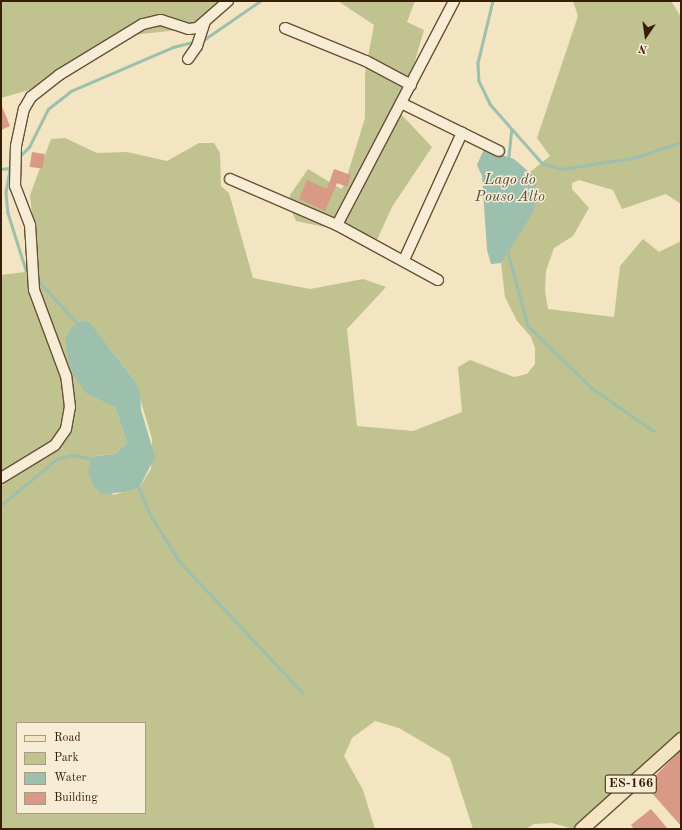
<!DOCTYPE html>
<html>
<head>
<meta charset="utf-8">
<style>
  body { margin:0 }
  #map { position:relative; width:682px; height:830px; overflow:hidden; background:#f3e4c2; font-family:"Old Standard TT",serif }
  div>[style] { position:absolute }
  [style*='--x'] { left:calc(var(--x)*1px); top:calc(var(--y)*1px); width:calc(var(--w)*1px); rotate:calc(var(--a)*1deg) }
  .green>* { inset:0; background:#c0c290 }
  .water>* { inset:0; background:#9dbfad }
  .stream>* { height:2.5px; margin:-1.25px; padding:0 1.25px; transform-origin:1.25px; border-radius:1.25px; background:#9dbfad }
  .building>* { inset:0; background:#d89987; transform-origin:0 0 }
  .roads { filter:drop-shadow(1px 0 #675036) drop-shadow(-1px 0 #675036) drop-shadow(0 1px #675036) drop-shadow(0 -1px #675036) }
  .minor>* { height:10px; margin:-5px; padding:0 5px; transform-origin:5px; border-radius:5px; background:#f7edd7 }
  .major>* { height:13px; margin:-6.5px; padding:0 6.5px; transform-origin:6.5px; border-radius:6.5px; background:#f3e4c2 }
  span { translate:-50% -50%; white-space:nowrap; text-align:center; line-height:1.15; -webkit-text-stroke:3px #f7edd7; paint-order:stroke }
  .shield-label span { padding:1px 3px; background:#f7edd7; border:1px solid; border-radius:3px; -webkit-text-stroke-width:0 }
  .shield-label { font-size:13px; color:#381e07; font-weight:700 }
  .water-label { font-size:15px; color:#564e39; font-style:italic }
  .frame { position:absolute; inset:0; border:2px solid #381e07; pointer-events:none }
  .legend { position:absolute; left:16px; top:722px; width:130px; height:92px; box-sizing:border-box; background:#f7edd7; border:1px solid #ab9a84; margin:0; padding:5px 7px; list-style:none; font-size:12px; color:#381e07 }
  .legend li { display:flex; align-items:center; gap:8px; height:20px }
  .legend b { width:20px; border:1px solid #ab9a84 }
  .north { position:absolute; left:626px; top:16px; width:40px; height:40px; -webkit-text-stroke:3px #f7edd7; paint-order:stroke; rotate:193deg; font-size:11px; font-weight:700; line-height:16px; text-align:center; color:#381e07 }
  .north::after { content:''; display:block; margin:auto; width:14px; height:18px; background:#381e07; clip-path:polygon(50% 0,100% 100%,50% 72%,0 100%) }
</style>
</head>
<body>
<div id="map">
  <div class="green">
    <div style="clip-path:polygon(1px 1px,233px 1px,197px 28px,123px 36px,99px 56px,29px 90px,1px 98px)"></div>
    <div style="clip-path:polygon(338px 1px,415px 1px,407px 22px,424px 30px,400px 113px,432px 147px,392px 207px,377px 240px,347px 227px,329px 228px,296px 221px,289px 205px,290px 195px,308px 169px,341px 189px,344px 186px,365px 118px,365px 73px,374px 25px)"></div>
    <div style="clip-path:polygon(evenodd,573px 1px,671px 1px,681px 17px,681px 204px,666px 194px,622px 209px,613px 190px,579px 180px,572px 183px,572px 189px,589px 208px,573px 236px,554px 248px,546px 271px,545px 291px,548px 309px,614px 317px,620px 266px,643px 239px,659px 252px,681px 241px,681px 734px,574px 829px,552px 823px,534px 824px,526px 829px,473px 829px,450px 758px,399px 728px,375px 721px,352px 738px,344px 756px,363px 790px,375px 829px,1px 829px,1px 275px,33px 271px,34px 233px,30px 195px,51px 139px,65px 138px,97px 153px,127px 152px,167px 161px,199px 143px,214px 143px,220px 153px,221px 186px,229px 193px,253px 278px,310px 289px,363px 279px,386px 287px,347px 329px,357px 426px,413px 431px,462px 412px,458px 367px,470px 360px,514px 377px,527px 374px,535px 364px,535px 348px,531px 337px,517px 321px,505px 297px,501px 263px,536px 178px,530px 172px,550px 156px,537px 138px,578px 16px,573px 1px,107px 345px,135px 381px,152px 439px,151px 469px,139px 488px,113px 495px,96px 456px,115px 454px,127px 443px,115px 407px,109px 402px,107px 345px,573px 1px,17px 723px,145px 723px,145px 813px,17px 813px,17px 723px)"></div>
  </div>
  <div class="water">
    <div style="clip-path:polygon(484px 149px,514px 159px,536px 178px,536px 202px,532px 214px,501px 263px,491px 264px,487px 250px,482px 176px,477px 165px)"></div>
    <div style="clip-path:polygon(82px 321px,89px 322px,135px 381px,140px 391px,141px 410px,155px 457px,139px 488px,125px 492px,101px 494px,93px 485px,88px 470px,91px 460px,97px 456px,115px 454px,127px 443px,115px 407px,86px 393px,71px 371px,65px 340px,72px 327px)"></div>
  </div>
  <div class="stream">
    <div style="--x:493;--y:1;--w:64;--a:103.6"></div>
    <div style="--x:478;--y:63;--w:18;--a:87"></div>
    <div style="--x:479;--y:81;--w:25;--a:64"></div>
    <div style="--x:490;--y:104;--w:79;--a:48.6"></div>
    <div style="--x:542;--y:163;--w:21;--a:17"></div>
    <div style="--x:562;--y:169;--w:76;--a:-9.1"></div>
    <div style="--x:637;--y:157;--w:46;--a:-18.8"></div>
    <div style="--x:202;--y:41;--w:70;--a:-34.6"></div>
    <div style="--x:19;--y:157;--w:14;--a:-45"></div>
    <div style="--x:29;--y:147;--w:42;--a:-63.4"></div>
    <div style="--x:48;--y:109;--w:29;--a:-38"></div>
    <div style="--x:71;--y:91;--w:111;--a:-23.3"></div>
    <div style="--x:173;--y:47;--w:21;--a:-14"></div>
    <div style="--x:508;--y:161;--w:31;--a:-84"></div>
    <div style="--x:11;--y:164;--w:28;--a:100"></div>
    <div style="--x:6;--y:192;--w:21;--a:85"></div>
    <div style="--x:8;--y:213;--w:60;--a:72.5"></div>
    <div style="--x:1;--y:169;--w:8;--a:-7"></div>
    <div style="--x:508;--y:252;--w:77;--a:74.9"></div>
    <div style="--x:528;--y:326;--w:91;--a:44.1"></div>
    <div style="--x:593;--y:389;--w:74;--a:34.5"></div>
    <div style="--x:37;--y:279;--w:62;--a:47.6"></div>
    <div style="--x:137;--y:483;--w:36;--a:67"></div>
    <div style="--x:151;--y:516;--w:54;--a:57.8"></div>
    <div style="--x:180;--y:562;--w:180;--a:46.8"></div>
    <div style="--x:1;--y:505;--w:72;--a:-39.4"></div>
    <div style="--x:57;--y:459;--w:16;--a:-15"></div>
    <div style="--x:72;--y:455;--w:22;--a:10"></div>
  </div>
  <div class="building">
    <div style="clip-path:polygon(1px 104px,10px 126px,1px 130px)"></div>
    <div style="left:32px;top:152px;width:13px;height:15px;rotate:9deg"></div>
    <div style="clip-path:polygon(334px 169px,351px 175px,347px 187px,337px 183px,325px 211px,299px 199px,307px 180px,327px 189px)"></div>
    <div style="clip-path:polygon(681px 750px,681px 826px,650px 791px,654px 786px,650px 781px)"></div>
    <div style="clip-path:polygon(651px 809px,668px 829px,634px 829px,631px 825px)"></div>
  </div>
  <div class="roads">
    <div class="minor">
      <div style="--x:285;--y:28;--w:87;--a:22.2"></div>
      <div style="--x:366;--y:61;--w:51;--a:28.1"></div>
      <div style="--x:188;--y:59;--w:16;--a:-55"></div>
      <div style="--x:197;--y:46;--w:25;--a:-72"></div>
      <div style="--x:401;--y:103;--w:109;--a:26.1"></div>
      <div style="--x:230;--y:179;--w:116;--a:23.3"></div>
      <div style="--x:337;--y:225;--w:115;--a:28.6"></div>
      <div style="--x:337;--y:225;--w:253;--a:-62.4"></div>
      <div style="--x:404;--y:260;--w:140;--a:-65.5"></div>
      <div style="--x:1;--y:478;--w:63;--a:-31.4"></div>
      <div style="--x:55;--y:445;--w:19;--a:-55"></div>
      <div style="--x:66;--y:429;--w:22;--a:-80"></div>
      <div style="--x:70;--y:407;--w:31;--a:-97"></div>
      <div style="--x:66;--y:376;--w:92;--a:-110.4"></div>
      <div style="--x:34;--y:290;--w:65;--a:-93.5"></div>
      <div style="--x:30;--y:225;--w:42;--a:-111"></div>
      <div style="--x:15;--y:186;--w:40;--a:-88.6"></div>
      <div style="--x:16;--y:146;--w:38;--a:-78"></div>
      <div style="--x:24;--y:109;--w:14;--a:-60"></div>
      <div style="--x:31;--y:97;--w:36;--a:-38"></div>
      <div style="--x:59;--y:75;--w:98;--a:-31.3"></div>
      <div style="--x:143;--y:24;--w:18;--a:-13"></div>
      <div style="--x:161;--y:20;--w:29;--a:18"></div>
      <div style="--x:189;--y:29;--w:8;--a:-7"></div>
      <div style="--x:197;--y:28;--w:41;--a:-41.1"></div>
    </div>
    <div class="major">
      <div style="--x:581;--y:829;--w:135;--a:-42"></div>
    </div>
  </div>
  <div class="shield-label">
    <span style="left:631px;top:784px">ES-166</span>
  </div>
  <div class="water-label">
    <span style="left:510px;top:189px">Lago do<br>Pouso Alto</span>
  </div>
  <div class="frame"></div>
  <ul class="legend">
  <li><b style="height:5px;background:#f3e4c2"></b>Road</li>
  <li><b style="height:11px;background:#c0c290"></b>Park</li>
  <li><b style="height:11px;background:#9dbfad"></b>Water</li>
  <li><b style="height:11px;background:#d89987"></b>Building</li>
  </ul>
  <div class="north">N</div>
</div>
</body>
</html>
